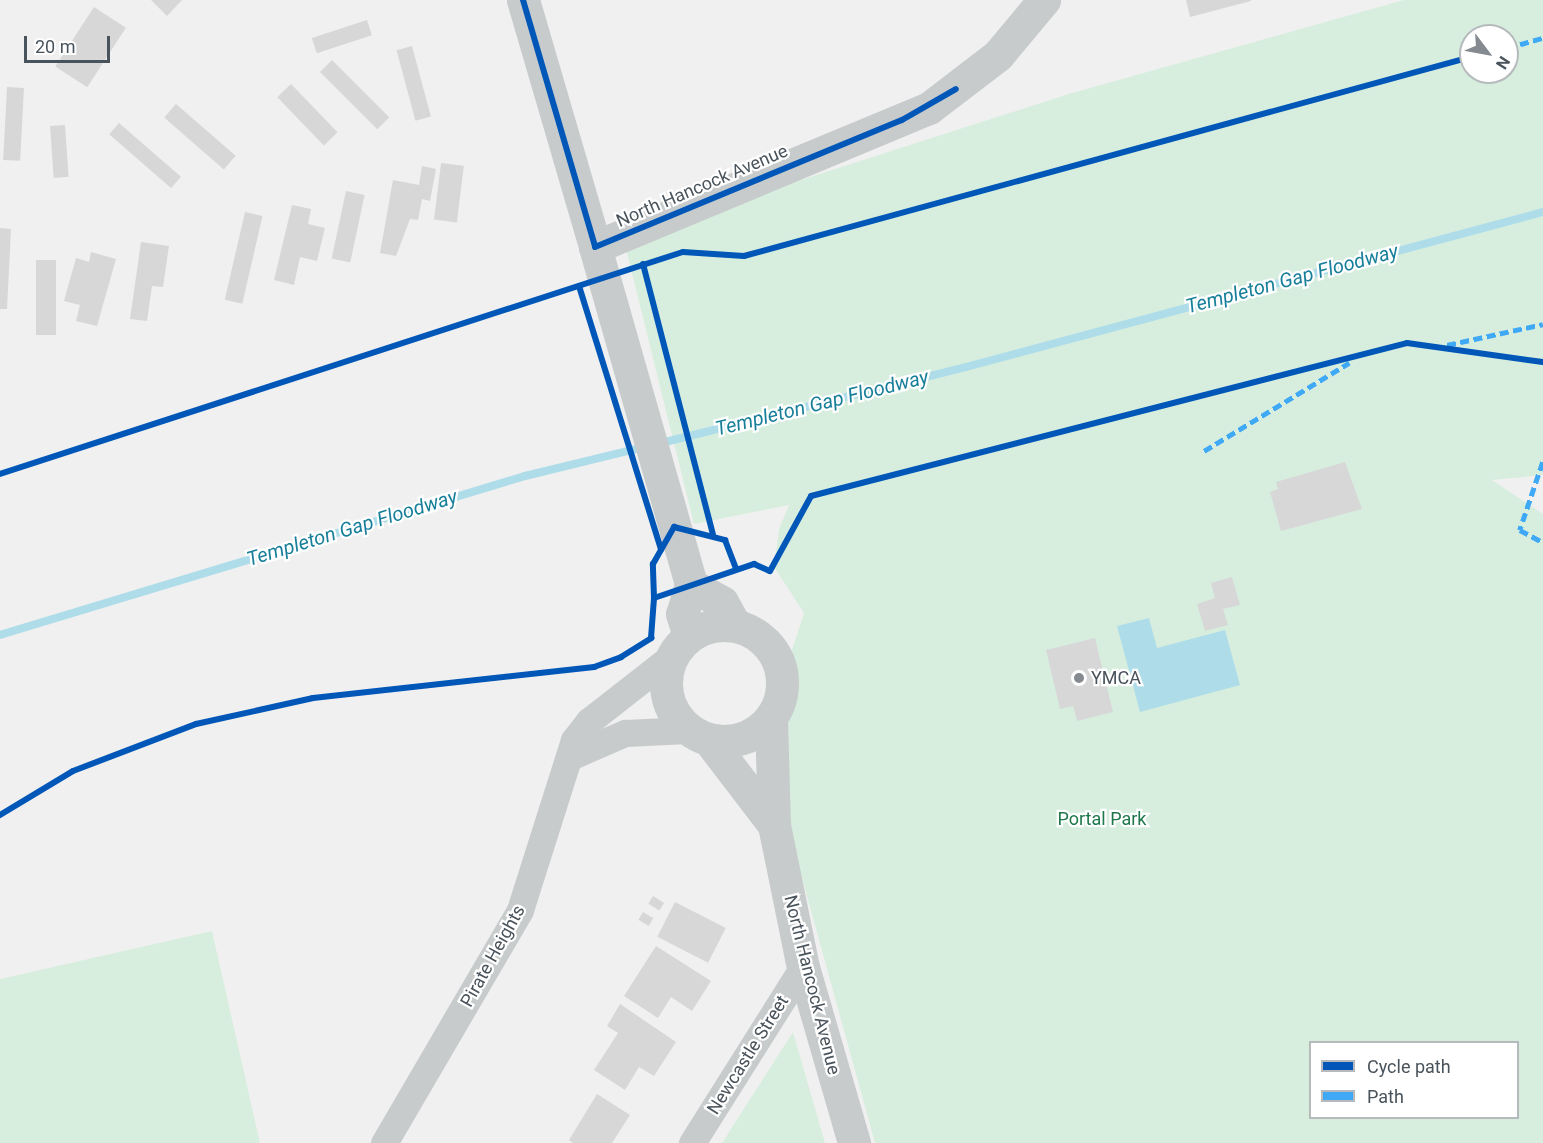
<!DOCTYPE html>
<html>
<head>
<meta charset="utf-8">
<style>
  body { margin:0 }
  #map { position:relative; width:1543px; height:1143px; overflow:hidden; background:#f1f0f0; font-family:Roboto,sans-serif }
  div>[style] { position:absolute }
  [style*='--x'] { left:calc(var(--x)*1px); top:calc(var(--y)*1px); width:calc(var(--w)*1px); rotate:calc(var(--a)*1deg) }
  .green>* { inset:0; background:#d7eedf }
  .water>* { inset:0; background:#aedde9 }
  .stream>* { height:8px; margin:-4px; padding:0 4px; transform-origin:4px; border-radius:4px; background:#aedde9 }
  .building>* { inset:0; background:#d7d7d8; transform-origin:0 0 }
  .minor>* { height:27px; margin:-13.5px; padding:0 13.5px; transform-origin:13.5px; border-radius:13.5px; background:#c8cbcc }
  .tertiary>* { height:33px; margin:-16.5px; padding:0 16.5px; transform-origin:16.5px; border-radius:16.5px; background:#c8cbcc }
  .tertiary>.ring { margin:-16.5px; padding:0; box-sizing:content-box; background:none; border:33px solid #c8cbcc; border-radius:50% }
  .quiet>* { height:4.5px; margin-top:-2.25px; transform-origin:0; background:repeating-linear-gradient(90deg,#3fa9f5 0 9px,transparent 0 13.5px) }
  .cycleway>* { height:6px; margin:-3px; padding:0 3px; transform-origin:3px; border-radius:3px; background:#0057b8 }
  .dots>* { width:16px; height:16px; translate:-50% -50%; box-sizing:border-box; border:3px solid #fff; border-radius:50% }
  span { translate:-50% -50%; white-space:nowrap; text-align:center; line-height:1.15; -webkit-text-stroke:4.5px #fff; paint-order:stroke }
  .street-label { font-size:18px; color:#49535b }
  .poi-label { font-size:18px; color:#49535b }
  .left { translate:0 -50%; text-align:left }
  .park-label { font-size:18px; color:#1e784a }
  .water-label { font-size:20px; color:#177f99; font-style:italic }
  .legend { position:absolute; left:1309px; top:1041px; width:210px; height:78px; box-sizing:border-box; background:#fff; border:2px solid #b6babd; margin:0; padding:8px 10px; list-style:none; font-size:18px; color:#49535b }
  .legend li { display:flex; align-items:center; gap:12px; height:30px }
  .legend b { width:30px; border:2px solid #b6babd }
  .north { position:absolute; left:1459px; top:24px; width:60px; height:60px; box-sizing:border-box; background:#fff; border:2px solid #b6babd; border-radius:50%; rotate:122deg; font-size:16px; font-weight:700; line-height:24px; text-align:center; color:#49535b }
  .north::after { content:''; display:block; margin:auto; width:21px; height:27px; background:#848a8f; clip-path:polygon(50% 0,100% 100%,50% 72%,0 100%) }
  .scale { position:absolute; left:24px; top:36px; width:86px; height:27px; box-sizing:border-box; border:3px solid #49535b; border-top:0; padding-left:8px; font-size:18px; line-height:21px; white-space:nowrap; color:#49535b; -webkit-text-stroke:4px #fff; paint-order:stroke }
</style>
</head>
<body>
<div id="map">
  <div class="green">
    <div style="clip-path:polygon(evenodd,1404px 0,1543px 0,1543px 475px,1492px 480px,1543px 514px,1543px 1143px,875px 1143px,800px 871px,787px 805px,787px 720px,795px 698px,792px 650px,804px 613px,774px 567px,779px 529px,789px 505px,694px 524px,623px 237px,1072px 93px,1404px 0,1471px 36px,1507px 36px,1507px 72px,1471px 72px,1471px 36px,1404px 0,1310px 1042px,1518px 1042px,1518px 1118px,1310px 1118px,1310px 1042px)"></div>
    <div style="clip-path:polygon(212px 931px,260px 1143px,0 1143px,0 979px)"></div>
    <div style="clip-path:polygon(793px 1032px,825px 1143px,722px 1143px)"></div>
  </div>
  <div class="water">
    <div style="clip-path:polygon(1149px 618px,1157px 648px,1225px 630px,1240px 685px,1140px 712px,1117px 626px)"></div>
  </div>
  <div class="stream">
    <div style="--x:657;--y:444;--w:318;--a:-14"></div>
    <div style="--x:966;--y:367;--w:597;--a:-15.04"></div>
    <div style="--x:0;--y:635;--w:549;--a:-16.85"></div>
    <div style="--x:525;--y:476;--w:122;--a:-13.7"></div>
  </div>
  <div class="building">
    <div style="clip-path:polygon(151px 0,182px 0,167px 16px)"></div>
    <div style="clip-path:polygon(1186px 0,1251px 0,1251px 1px,1190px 17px)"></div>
    <div style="left:94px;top:7px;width:38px;height:71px;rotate:33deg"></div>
    <div style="left:367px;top:20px;width:16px;height:58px;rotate:72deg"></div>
    <div style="left:412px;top:46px;width:73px;height:16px;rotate:75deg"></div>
    <div style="left:332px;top:60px;width:81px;height:17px;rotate:45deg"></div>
    <div style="left:291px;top:84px;width:67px;height:19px;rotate:46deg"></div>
    <div style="left:7px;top:87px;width:17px;height:73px;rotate:3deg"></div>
    <div style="left:176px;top:104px;width:79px;height:18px;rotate:41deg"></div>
    <div style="left:119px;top:123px;width:82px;height:15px;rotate:41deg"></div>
    <div style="left:65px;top:125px;width:52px;height:15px;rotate:86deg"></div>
    <div style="left:441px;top:163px;width:23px;height:57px;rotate:7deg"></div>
    <div style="clip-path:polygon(422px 166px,436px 169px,430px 201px,422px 199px,418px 220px,410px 219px,396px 256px,380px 253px,393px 180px,419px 185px)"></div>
    <div style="left:346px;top:191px;width:19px;height:69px;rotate:12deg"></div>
    <div style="clip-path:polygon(292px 205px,311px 209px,308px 224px,325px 228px,317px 261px,300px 257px,294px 285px,274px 280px)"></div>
    <div style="left:245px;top:212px;width:18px;height:90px;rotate:13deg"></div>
    <div style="clip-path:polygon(0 228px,11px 229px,7px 309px,0 309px)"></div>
    <div style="clip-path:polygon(141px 242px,169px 246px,163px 287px,152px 286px,147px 321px,130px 319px)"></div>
    <div style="clip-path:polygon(91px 252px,116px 259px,97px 326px,76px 321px,80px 305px,64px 301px,76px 258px,89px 262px)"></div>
    <div style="left:36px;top:260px;width:20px;height:75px"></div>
    <div style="clip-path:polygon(1345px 462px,1362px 509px,1281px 531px,1270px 492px,1278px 489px,1276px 482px)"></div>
    <div style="clip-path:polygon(1232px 577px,1240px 605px,1223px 609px,1228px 625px,1205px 631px,1197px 604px,1215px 598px,1211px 583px)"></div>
    <div style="clip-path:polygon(1095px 638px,1113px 712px,1077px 721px,1073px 706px,1060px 709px,1046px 650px)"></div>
    <div style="left:653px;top:896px;width:13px;height:9px;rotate:32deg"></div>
    <div style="left:675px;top:902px;width:57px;height:39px;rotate:27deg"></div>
    <div style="left:643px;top:912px;width:12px;height:9px;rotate:31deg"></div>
    <div style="clip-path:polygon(656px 946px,711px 981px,692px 1011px,671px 997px,658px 1018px,624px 996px)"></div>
    <div style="clip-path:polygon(620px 1004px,676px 1042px,654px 1076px,639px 1067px,625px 1090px,594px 1070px,618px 1033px,607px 1026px)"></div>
    <div style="clip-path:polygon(597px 1094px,630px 1115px,612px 1143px,573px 1143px,569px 1140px)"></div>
  </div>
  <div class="minor">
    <div style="--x:572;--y:756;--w:58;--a:-23.5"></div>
    <div style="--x:625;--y:733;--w:63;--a:-2.7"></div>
    <div style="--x:384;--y:1143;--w:270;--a:-59.7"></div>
    <div style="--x:520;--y:910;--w:178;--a:-72.4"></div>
    <div style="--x:574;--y:740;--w:24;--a:-52"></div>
    <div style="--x:589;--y:721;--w:104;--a:-38"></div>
    <div style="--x:692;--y:1143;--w:208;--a:-57.8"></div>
  </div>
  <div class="tertiary">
    <div style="--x:523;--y:0;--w:257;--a:73.7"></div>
    <div style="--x:595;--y:247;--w:362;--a:-22.6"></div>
    <div style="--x:929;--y:108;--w:87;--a:-37.5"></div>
    <div style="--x:998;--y:55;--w:72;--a:-50.1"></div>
    <div style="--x:595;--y:247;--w:351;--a:74.1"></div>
    <div style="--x:691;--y:585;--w:30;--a:107"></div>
    <div style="--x:682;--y:614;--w:23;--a:72"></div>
    <div style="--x:691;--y:585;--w:35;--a:29"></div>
    <div style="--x:722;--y:602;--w:26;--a:61"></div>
    <div class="ring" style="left:666px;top:625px;width:83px;height:83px"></div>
    <div style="--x:771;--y:718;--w:107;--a:88.4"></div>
    <div style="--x:774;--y:825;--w:145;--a:78.5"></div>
    <div style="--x:803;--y:967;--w:183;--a:73.8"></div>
    <div style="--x:709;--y:740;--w:107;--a:52.6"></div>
  </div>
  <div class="quiet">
    <div style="--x:1507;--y:48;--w:37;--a:-16"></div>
    <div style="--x:1447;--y:345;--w:98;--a:-12.3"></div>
    <div style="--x:1204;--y:451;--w:170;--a:-31.3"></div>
    <div style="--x:1543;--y:462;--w:72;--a:108.7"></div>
    <div style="--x:1520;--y:530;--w:26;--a:28"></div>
  </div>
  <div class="cycleway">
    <div style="--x:523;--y:0;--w:257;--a:73.7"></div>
    <div style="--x:595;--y:247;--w:332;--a:-22.5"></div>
    <div style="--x:902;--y:120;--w:62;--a:-29.9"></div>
    <div style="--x:643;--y:264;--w:279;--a:75.5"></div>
    <div style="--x:579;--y:286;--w:276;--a:72.7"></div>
    <div style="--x:0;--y:474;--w:718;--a:-18.01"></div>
    <div style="--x:683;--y:252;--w:61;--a:3.8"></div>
    <div style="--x:744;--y:256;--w:754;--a:-15.31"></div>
    <div style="--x:654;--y:598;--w:34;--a:-92"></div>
    <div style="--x:653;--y:564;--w:43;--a:-60.4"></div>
    <div style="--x:674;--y:527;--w:53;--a:14.3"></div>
    <div style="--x:725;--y:540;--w:31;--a:69"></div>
    <div style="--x:0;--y:815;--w:85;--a:-31.1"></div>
    <div style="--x:73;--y:771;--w:132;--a:-20.9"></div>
    <div style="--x:196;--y:724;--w:120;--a:-12.5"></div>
    <div style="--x:313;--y:698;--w:283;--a:-6.3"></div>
    <div style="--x:594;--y:667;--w:29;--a:-20"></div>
    <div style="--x:621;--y:657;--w:36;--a:-32"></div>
    <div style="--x:651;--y:638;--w:40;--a:-85.7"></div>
    <div style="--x:654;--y:598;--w:106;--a:-18.8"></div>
    <div style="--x:754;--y:564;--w:17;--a:24"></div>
    <div style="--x:770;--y:571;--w:85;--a:-61.3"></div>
    <div style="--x:811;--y:496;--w:615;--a:-14.4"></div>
    <div style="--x:1407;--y:343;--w:137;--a:8"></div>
  </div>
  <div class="dots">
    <div style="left:1079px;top:678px;background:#848a8f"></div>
  </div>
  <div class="street-label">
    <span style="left:702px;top:186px;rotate:-23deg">North Hancock Avenue</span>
    <span style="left:493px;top:956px;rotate:-61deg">Pirate Heights</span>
    <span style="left:812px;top:985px;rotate:76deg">North Hancock Avenue</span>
    <span style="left:748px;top:1055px;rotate:-58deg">Newcastle Street</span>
  </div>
  <div class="poi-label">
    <span class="left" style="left:1091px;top:678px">YMCA</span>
  </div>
  <div class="park-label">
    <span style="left:1102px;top:819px">Portal Park</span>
  </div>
  <div class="water-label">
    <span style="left:1292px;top:279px;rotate:-15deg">Templeton Gap Floodway</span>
    <span style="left:822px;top:403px;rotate:-14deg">Templeton Gap Floodway</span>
    <span style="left:352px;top:528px;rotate:-17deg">Templeton Gap Floodway</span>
  </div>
  <ul class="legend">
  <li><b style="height:8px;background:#0057b8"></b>Cycle path</li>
  <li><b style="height:8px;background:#3fa9f5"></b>Path</li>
  </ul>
  <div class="north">N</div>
  <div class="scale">20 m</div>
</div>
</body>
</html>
